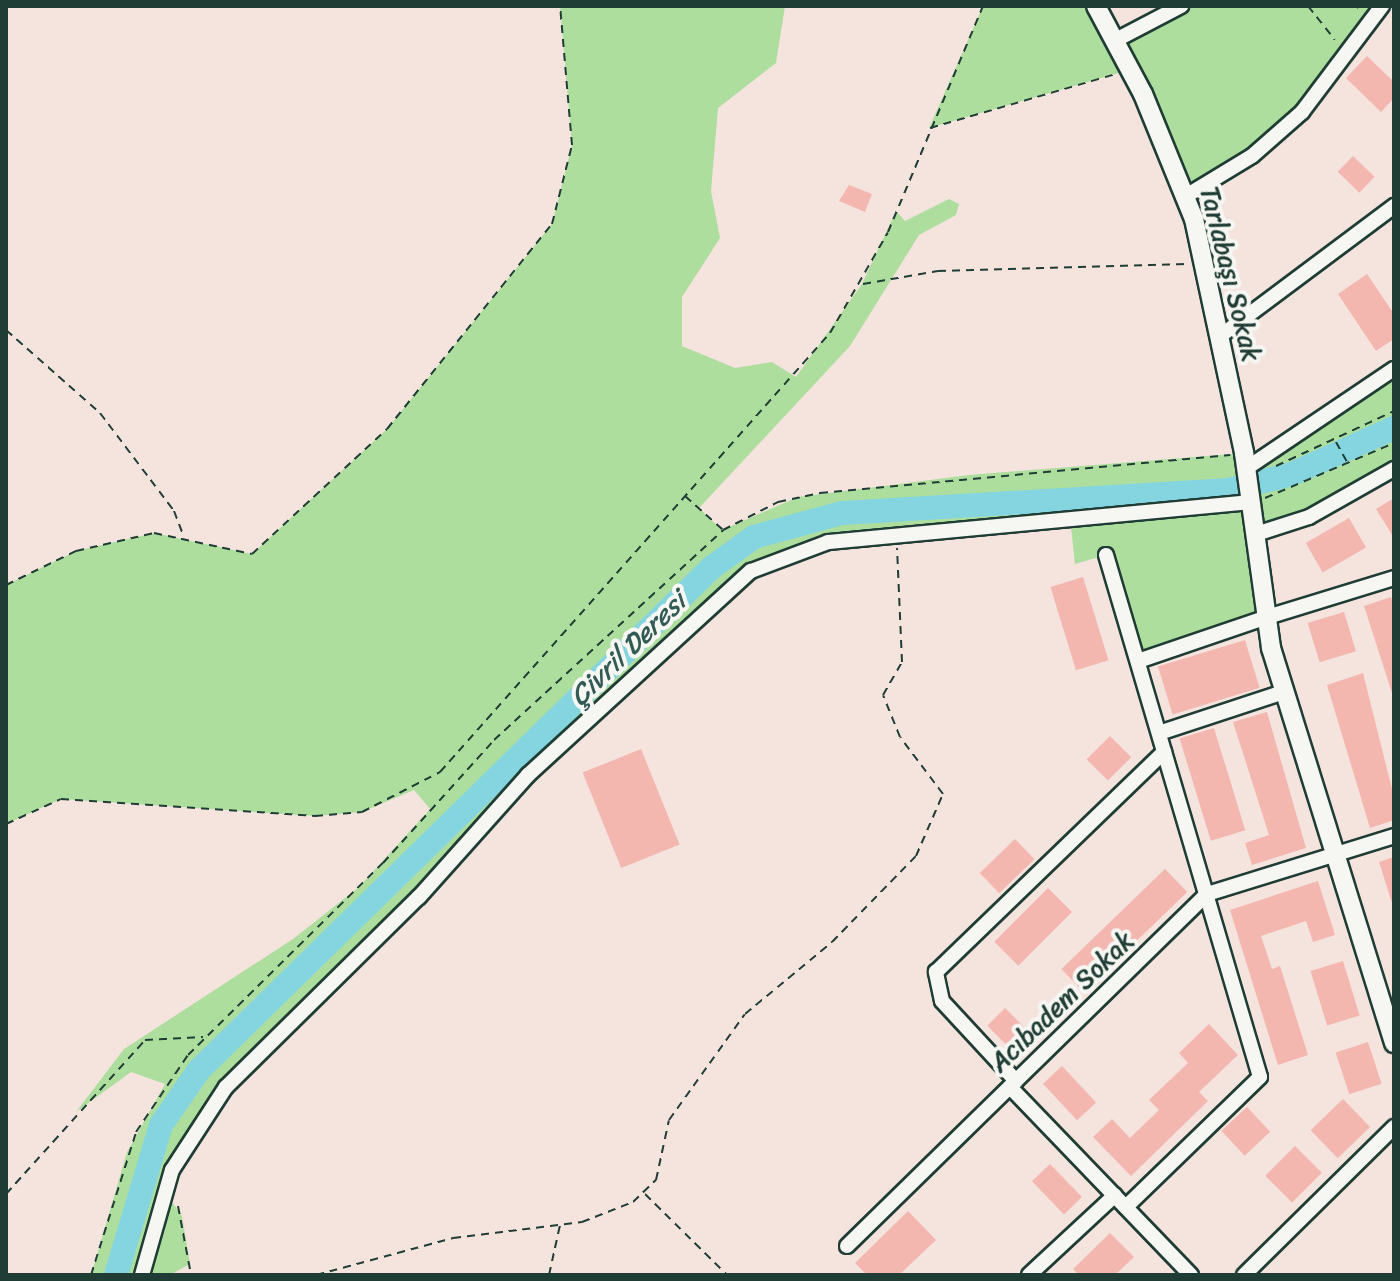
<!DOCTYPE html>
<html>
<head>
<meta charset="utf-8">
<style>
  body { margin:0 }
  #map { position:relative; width:1400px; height:1281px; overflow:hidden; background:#f5e3de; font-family:Sriracha,sans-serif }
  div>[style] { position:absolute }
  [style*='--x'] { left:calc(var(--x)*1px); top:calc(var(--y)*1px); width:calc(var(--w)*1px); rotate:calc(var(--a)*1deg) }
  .green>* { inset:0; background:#adde9e }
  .river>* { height:24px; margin:-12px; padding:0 12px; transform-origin:12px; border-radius:12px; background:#85d5e0 }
  .building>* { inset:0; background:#f3b7b0; transform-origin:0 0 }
  .path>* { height:2px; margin-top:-1px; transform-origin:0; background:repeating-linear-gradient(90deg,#1f3d34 0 8px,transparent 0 14px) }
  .roads { filter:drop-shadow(2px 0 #1f3d34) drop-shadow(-2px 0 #1f3d34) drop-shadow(0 2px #1f3d34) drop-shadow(0 -2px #1f3d34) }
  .minor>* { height:14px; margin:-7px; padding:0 7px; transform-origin:7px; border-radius:7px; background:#f6f6f2 }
  .tertiary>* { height:18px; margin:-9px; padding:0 9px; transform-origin:9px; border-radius:9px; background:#f6f6f2 }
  span { translate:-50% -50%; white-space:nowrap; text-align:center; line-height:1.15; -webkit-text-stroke:8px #f6f6f2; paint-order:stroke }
  .street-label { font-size:26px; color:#1f3d34 }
  .water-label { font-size:28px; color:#335b56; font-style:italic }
  .frame { position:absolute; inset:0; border:8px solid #1f3d34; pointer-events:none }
</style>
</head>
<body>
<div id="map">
  <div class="green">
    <div style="clip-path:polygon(560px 6px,785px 6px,776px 63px,718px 108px,711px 191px,720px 238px,682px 297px,682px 346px,735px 368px,772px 362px,796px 377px,862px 284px,896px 211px,905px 221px,949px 199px,959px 204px,956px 215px,919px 235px,850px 346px,699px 508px,722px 530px,798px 497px,969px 475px,1244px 453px,1246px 467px,1394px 369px,1394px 469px,1257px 534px,1264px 618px,1138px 661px,1106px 555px,1075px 564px,1070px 518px,792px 549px,705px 608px,246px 1065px,165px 1192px,182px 1216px,190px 1264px,170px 1275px,91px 1275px,127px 1152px,165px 1084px,131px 1072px,76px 1112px,124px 1049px,293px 939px,359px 887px,430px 809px,414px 790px,362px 812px,315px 816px,61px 799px,6px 824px,6px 585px,76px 551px,154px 533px,252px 554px,387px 429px,552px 224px,572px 145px)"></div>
    <div style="clip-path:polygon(983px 6px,1096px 6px,1114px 41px,1181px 6px,1382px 6px,1302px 112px,1186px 196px,1129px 70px,929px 128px)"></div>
  </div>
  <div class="river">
    <div style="--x:116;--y:1275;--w:157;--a:-73.3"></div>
    <div style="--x:161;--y:1125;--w:67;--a:-55.4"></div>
    <div style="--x:199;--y:1070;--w:717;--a:-44.43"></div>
    <div style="--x:711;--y:568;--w:53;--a:-35.8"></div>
    <div style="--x:754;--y:537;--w:91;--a:-15.3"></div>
    <div style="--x:842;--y:513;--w:388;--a:-3.4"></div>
    <div style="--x:1229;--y:490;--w:65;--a:-14.3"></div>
    <div style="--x:1292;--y:474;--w:112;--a:-24.3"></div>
  </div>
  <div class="building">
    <div style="clip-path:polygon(1367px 56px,1394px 82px,1394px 98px,1381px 112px,1346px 78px)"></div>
    <div style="left:1353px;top:156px;width:30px;height:22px;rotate:44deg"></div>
    <div style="clip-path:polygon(849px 185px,872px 194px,865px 212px,839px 201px)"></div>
    <div style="clip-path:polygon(1367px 274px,1394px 314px,1394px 339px,1376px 351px,1338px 294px)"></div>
    <div style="clip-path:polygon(1394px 498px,1394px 538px,1376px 509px)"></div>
    <div style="left:1349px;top:518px;width:34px;height:50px;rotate:60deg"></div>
    <div style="left:1083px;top:577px;width:87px;height:34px;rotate:73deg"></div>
    <div style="clip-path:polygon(1391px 597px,1394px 607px,1392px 693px,1364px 606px)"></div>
    <div style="left:1344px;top:612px;width:41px;height:38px;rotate:73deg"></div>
    <div style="left:1245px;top:640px;width:50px;height:91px;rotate:73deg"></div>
    <div style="clip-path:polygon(1363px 673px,1394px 797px,1394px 820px,1370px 828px,1327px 685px)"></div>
    <div style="clip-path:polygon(1267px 712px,1306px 848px,1252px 865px,1245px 843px,1269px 835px,1233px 722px)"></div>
    <div style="left:1214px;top:728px;width:107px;height:36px;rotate:73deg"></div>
    <div style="left:1110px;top:736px;width:30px;height:33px;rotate:45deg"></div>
    <div style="left:641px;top:749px;width:103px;height:63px;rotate:68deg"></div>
    <div style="left:1015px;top:839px;width:28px;height:49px;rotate:46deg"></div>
    <div style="clip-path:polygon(1394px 857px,1394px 902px,1392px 903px,1379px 862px)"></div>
    <div style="left:1165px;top:869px;width:32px;height:144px;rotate:46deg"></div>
    <div style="clip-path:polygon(1318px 881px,1335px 935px,1313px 942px,1306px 921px,1261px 936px,1272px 969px,1280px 966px,1308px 1055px,1278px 1065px,1230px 910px)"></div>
    <div style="left:1048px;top:888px;width:34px;height:76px;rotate:45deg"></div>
    <div style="left:1343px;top:961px;width:57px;height:34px;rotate:73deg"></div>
    <div style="left:1005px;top:1008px;width:41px;height:25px;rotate:45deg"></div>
    <div style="clip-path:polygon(1209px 1024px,1238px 1055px,1199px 1092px,1208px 1101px,1131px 1176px,1093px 1137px,1112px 1119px,1130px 1138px,1159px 1110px,1149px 1100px,1188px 1063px,1179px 1053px)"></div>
    <div style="left:1368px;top:1042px;width:44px;height:34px;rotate:72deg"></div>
    <div style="left:1062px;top:1066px;width:50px;height:26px;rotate:47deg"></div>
    <div style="left:1343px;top:1099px;width:39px;height:45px;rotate:46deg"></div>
    <div style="left:1247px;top:1107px;width:34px;height:35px;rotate:47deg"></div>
    <div style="left:1295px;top:1146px;width:38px;height:42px;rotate:45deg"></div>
    <div style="left:1050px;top:1164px;width:46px;height:25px;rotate:46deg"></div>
    <div style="clip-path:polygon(908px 1211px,936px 1240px,899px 1275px,867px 1275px,855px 1263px)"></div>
    <div style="clip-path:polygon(1110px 1233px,1134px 1257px,1115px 1275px,1079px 1275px,1073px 1269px)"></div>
  </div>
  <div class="path">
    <div style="--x:1308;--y:6;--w:43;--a:51.5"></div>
    <div style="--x:1356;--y:6;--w:3;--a:45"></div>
    <div style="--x:930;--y:128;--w:194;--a:-16.2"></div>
    <div style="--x:863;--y:284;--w:76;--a:-9.8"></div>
    <div style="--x:938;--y:271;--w:249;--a:-1.6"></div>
    <div style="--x:6;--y:330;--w:125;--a:41.4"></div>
    <div style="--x:100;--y:413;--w:123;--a:52.9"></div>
    <div style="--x:174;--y:511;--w:26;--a:69"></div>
    <div style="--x:1336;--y:442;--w:25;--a:61"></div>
    <div style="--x:1276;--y:466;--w:130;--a:-25"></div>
    <div style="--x:685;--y:496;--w:50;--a:41.7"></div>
    <div style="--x:1265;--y:498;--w:140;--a:-23.1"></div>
    <div style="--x:6;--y:585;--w:78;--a:-25.9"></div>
    <div style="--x:76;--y:551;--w:80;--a:-13"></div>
    <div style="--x:154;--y:533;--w:100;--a:12.1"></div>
    <div style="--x:252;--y:554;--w:184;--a:-42.8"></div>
    <div style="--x:387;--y:429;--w:263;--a:-51.2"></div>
    <div style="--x:552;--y:224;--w:81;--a:-75.8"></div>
    <div style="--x:572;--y:145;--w:140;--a:-94.9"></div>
    <div style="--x:6;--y:824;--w:60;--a:-24.4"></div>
    <div style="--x:61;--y:799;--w:255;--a:3.8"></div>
    <div style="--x:315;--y:816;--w:47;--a:-4.9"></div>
    <div style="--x:362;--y:812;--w:88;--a:-27.1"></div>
    <div style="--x:440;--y:772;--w:587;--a:-48.38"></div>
    <div style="--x:830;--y:333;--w:116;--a:-60.1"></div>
    <div style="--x:888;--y:232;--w:245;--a:-67.2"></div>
    <div style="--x:6;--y:1194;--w:207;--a:-47.9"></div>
    <div style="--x:145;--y:1040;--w:58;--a:-3"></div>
    <div style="--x:645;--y:1194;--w:115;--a:44.6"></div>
    <div style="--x:178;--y:1206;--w:70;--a:79.3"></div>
    <div style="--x:91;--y:1275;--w:150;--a:-72.5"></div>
    <div style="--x:136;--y:1132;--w:93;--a:-56"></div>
    <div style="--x:188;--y:1055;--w:274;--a:-44.6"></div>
    <div style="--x:383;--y:863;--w:166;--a:-47.9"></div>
    <div style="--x:494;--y:740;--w:311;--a:-42.5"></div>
    <div style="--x:723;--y:530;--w:62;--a:-27"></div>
    <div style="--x:778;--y:502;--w:43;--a:-12.1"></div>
    <div style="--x:820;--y:493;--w:412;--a:-5.3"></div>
    <div style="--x:316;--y:1275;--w:142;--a:-15.1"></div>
    <div style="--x:453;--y:1238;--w:130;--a:-7.1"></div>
    <div style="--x:582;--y:1222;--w:55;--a:-21.4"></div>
    <div style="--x:633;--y:1202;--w:32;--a:-44"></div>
    <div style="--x:656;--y:1180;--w:61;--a:-77.8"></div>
    <div style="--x:669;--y:1120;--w:130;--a:-54.4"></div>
    <div style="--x:745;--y:1014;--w:113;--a:-39.6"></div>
    <div style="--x:832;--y:942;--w:120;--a:-45.7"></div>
    <div style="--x:916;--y:856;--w:68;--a:-66.5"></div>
    <div style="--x:943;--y:794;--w:71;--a:-127"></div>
    <div style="--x:900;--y:737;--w:45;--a:-112"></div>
    <div style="--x:883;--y:695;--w:38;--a:-60"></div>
    <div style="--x:902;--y:662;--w:114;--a:-92.5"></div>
    <div style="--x:549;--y:1275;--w:51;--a:-77.6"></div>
  </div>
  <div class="roads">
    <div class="minor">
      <div style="--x:1114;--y:41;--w:76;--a:-27.6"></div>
      <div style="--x:1186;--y:196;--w:77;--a:-31.2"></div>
      <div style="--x:1252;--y:156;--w:67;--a:-41.3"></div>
      <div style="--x:1302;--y:112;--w:133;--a:-53"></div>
      <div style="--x:1219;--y:337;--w:219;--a:-36.8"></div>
      <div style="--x:1247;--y:468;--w:177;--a:-34"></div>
      <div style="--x:1256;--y:534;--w:56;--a:-17.8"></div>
      <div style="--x:1309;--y:517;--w:98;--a:-29.5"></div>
      <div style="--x:1106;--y:555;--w:544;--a:73.56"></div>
      <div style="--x:1260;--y:1077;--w:187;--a:135.9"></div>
      <div style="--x:1274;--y:615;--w:126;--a:-17.1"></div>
      <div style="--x:1138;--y:661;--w:133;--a:-18.8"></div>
      <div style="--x:1159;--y:733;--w:132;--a:-18.2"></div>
      <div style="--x:1016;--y:1081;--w:109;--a:-132.8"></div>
      <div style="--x:942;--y:1001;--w:30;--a:-102"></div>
      <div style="--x:936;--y:972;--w:317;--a:-44"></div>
      <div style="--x:1010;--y:1087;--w:261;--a:46.1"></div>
      <div style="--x:847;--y:1246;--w:503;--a:-44.36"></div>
      <div style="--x:1207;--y:894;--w:196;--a:-17.2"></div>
      <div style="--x:142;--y:1275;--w:109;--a:-74.1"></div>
      <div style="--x:172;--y:1170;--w:99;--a:-57"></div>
      <div style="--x:226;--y:1087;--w:271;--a:-44.6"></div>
      <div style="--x:419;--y:897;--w:164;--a:-48.2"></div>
      <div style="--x:528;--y:775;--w:302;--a:-42.5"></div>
      <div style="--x:751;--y:571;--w:82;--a:-20.6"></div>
      <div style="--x:828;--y:542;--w:426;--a:-5.4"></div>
      <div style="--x:1029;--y:1275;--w:117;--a:-42.9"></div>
      <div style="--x:1244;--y:1275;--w:211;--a:-44.6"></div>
    </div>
    <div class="tertiary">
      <div style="--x:1096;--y:6;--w:100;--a:61.9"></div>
      <div style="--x:1143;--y:94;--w:135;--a:67.8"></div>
      <div style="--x:1194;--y:219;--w:239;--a:77.9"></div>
      <div style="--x:1244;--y:453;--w:197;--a:82.1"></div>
      <div style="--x:1271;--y:648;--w:414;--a:72.7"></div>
    </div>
  </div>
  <div class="street-label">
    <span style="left:1230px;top:274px;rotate:76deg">Tarlabaşı Sokak</span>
    <span style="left:1062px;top:1002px;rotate:-44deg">Acıbadem Sokak</span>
  </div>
  <div class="water-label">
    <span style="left:628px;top:649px;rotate:-44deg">Çivril Deresi</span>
  </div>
  <div class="frame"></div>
</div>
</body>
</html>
